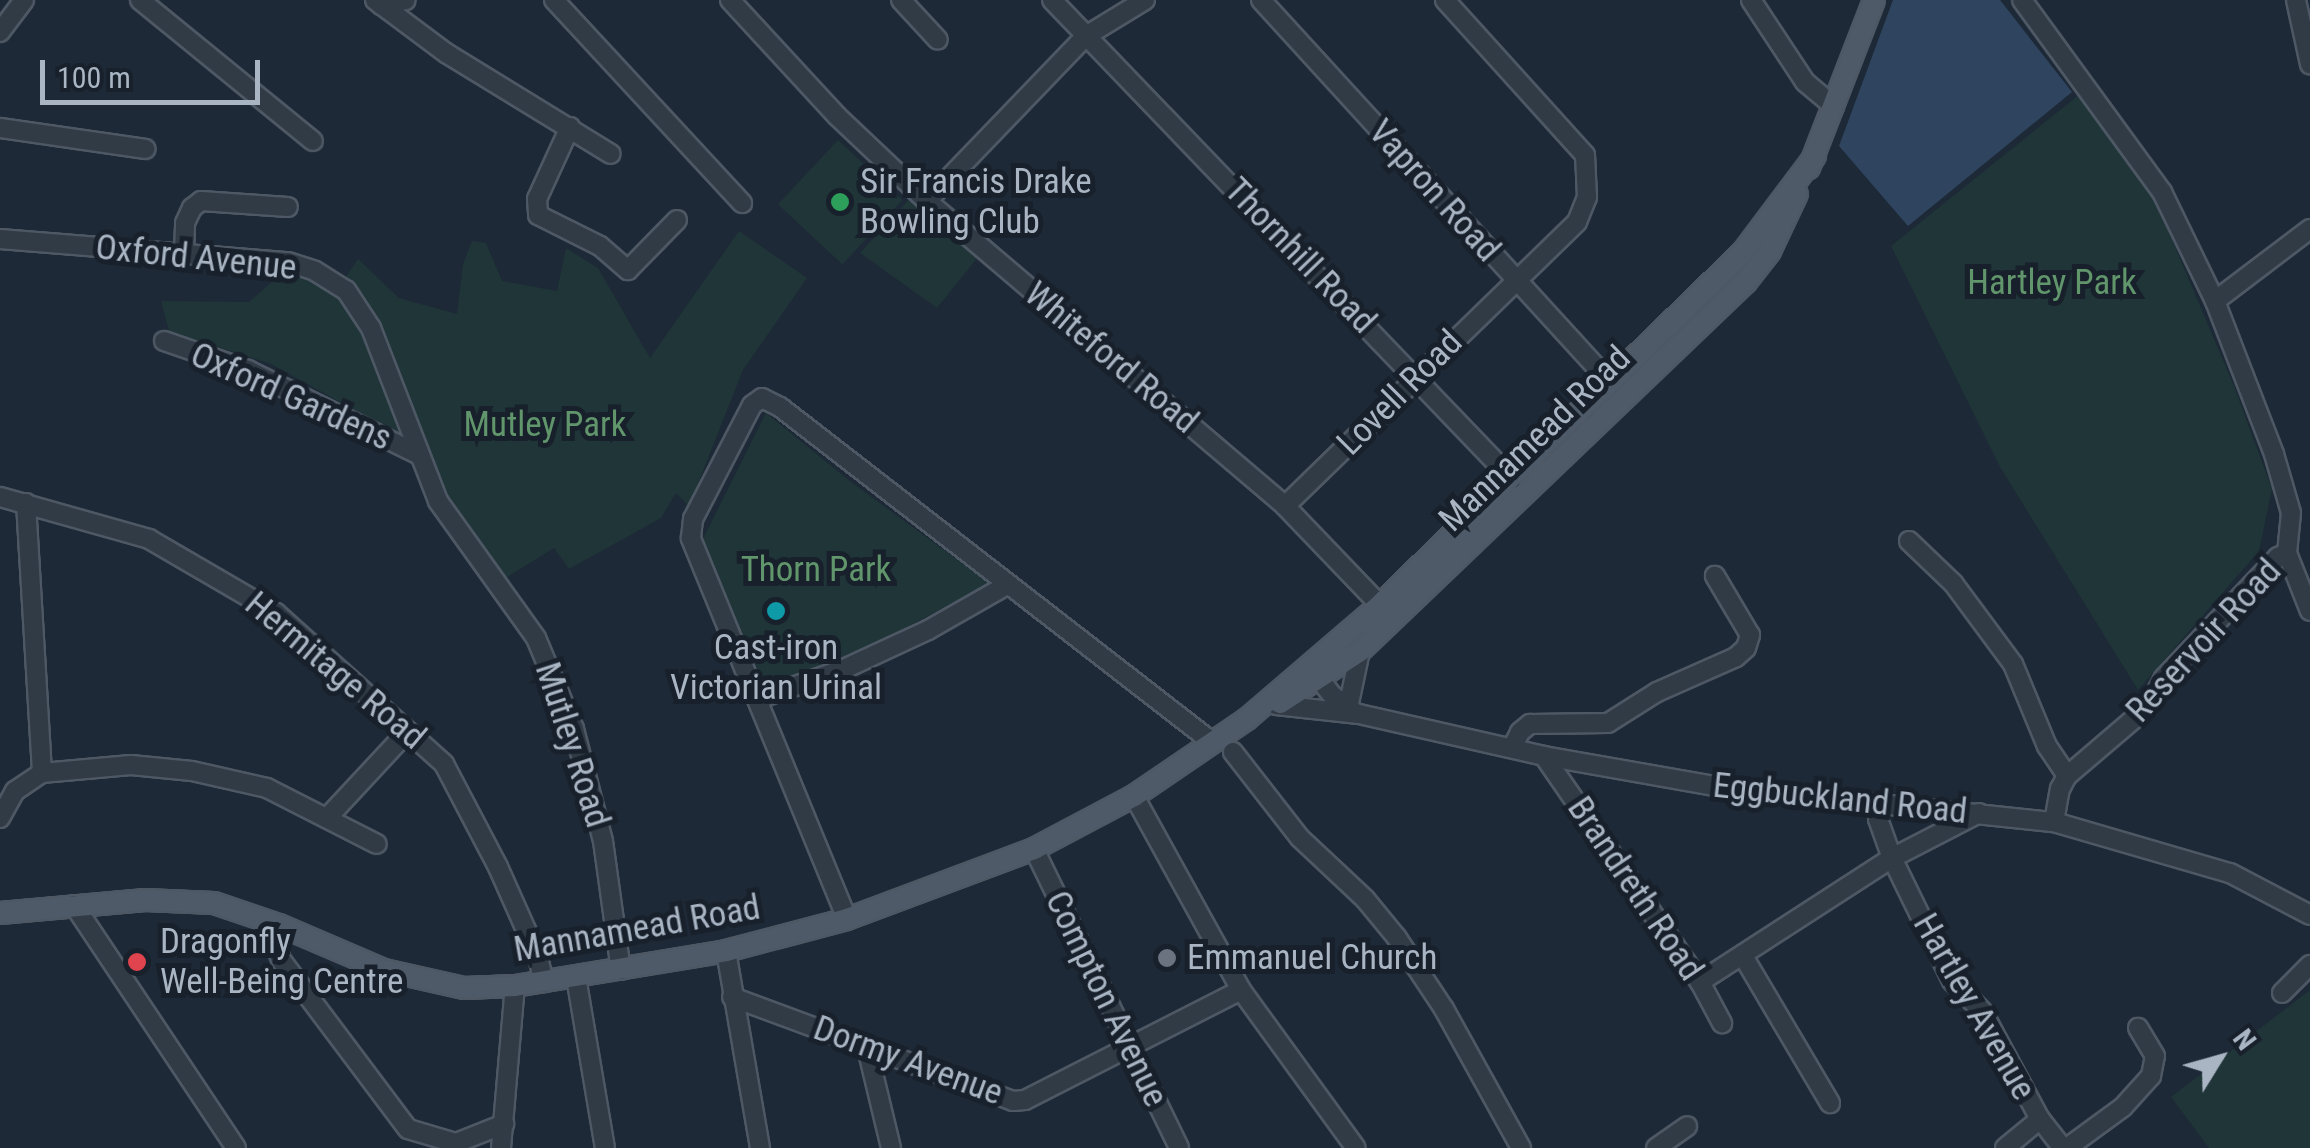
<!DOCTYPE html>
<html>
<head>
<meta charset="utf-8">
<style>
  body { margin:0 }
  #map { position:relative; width:2310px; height:1148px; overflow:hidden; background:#1d2936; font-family:"Roboto Condensed",sans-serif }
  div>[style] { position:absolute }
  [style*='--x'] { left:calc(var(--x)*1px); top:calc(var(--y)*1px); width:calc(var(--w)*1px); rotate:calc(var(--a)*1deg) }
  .green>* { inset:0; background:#1f3537; transform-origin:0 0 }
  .water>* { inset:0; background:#2f455f }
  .roads { filter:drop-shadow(2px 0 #4e5865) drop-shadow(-2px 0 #4e5865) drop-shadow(0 2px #4e5865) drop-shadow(0 -2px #4e5865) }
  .minor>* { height:18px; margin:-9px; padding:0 9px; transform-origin:9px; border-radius:9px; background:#313b46 }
  .major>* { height:20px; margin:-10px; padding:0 10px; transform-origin:10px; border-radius:10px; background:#4e5a67 }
  .dots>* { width:28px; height:28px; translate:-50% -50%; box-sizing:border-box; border:5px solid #17202b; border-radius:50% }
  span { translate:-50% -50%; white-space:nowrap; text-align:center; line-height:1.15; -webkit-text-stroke:10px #17202b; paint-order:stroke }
  .poi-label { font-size:35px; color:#aab5c4 }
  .left { translate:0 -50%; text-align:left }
  .street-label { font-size:35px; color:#aab5c4 }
  .park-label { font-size:35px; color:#61956b }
  .north { position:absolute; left:2170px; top:1008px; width:100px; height:100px; -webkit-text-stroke:8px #17202b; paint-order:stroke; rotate:53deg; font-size:28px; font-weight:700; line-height:40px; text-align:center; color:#aab5c4 }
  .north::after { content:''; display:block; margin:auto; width:35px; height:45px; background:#aab5c4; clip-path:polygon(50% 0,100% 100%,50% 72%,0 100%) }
  .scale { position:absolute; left:40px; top:60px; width:220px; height:45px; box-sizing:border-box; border:5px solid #aab5c4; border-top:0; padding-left:12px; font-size:30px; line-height:35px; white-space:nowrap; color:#aab5c4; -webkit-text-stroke:8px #17202b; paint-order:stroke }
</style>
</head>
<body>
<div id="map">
  <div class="green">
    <div style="clip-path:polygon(2080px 94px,2153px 195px,2234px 386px,2272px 489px,2259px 551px,2138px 690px,2000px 467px,1891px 246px)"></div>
    <div style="left:838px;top:140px;width:88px;height:88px;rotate:43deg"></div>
    <div style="clip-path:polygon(910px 198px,978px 257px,937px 308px,860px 253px)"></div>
    <div style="clip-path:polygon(739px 231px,807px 278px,743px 370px,689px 506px,676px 493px,661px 518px,569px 569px,554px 548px,504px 579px,441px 498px,418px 445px,271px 364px,169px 331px,161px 301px,249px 302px,282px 273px,345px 278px,358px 259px,399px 298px,457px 314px,463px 264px,472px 241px,486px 243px,502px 281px,557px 291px,566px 248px,598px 268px,650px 358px)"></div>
    <div style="clip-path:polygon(766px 413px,851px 482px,989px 583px,876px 644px,765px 686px,702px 541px)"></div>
    <div style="clip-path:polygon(2310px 990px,2310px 1148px,2209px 1148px,2171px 1097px)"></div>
  </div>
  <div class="water">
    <div style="clip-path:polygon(1893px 0,2000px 0,2072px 92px,1908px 226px,1839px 146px)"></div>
  </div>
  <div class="roads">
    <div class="minor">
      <div style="--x:140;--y:0;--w:223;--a:39.2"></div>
      <div style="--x:375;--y:0;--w:89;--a:36.7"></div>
      <div style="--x:446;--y:53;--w:193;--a:31.5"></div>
      <div style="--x:554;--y:0;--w:277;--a:47.2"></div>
      <div style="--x:730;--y:0;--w:158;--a:47.3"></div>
      <div style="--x:837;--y:116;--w:124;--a:43.4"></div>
      <div style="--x:927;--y:201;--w:470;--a:40.4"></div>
      <div style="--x:1285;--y:506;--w:137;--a:46.2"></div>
      <div style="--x:901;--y:0;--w:54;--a:47.2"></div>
      <div style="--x:1052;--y:0;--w:664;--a:46.16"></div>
      <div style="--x:1261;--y:0;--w:516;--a:47.59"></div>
      <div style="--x:1751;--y:0;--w:98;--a:56.6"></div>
      <div style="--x:1805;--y:82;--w:38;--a:40"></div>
      <div style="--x:2022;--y:0;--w:238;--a:53.9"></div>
      <div style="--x:2162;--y:192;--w:121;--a:64.1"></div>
      <div style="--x:2215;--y:301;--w:164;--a:68.9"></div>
      <div style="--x:2274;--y:454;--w:61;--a:73.9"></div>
      <div style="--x:2291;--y:513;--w:40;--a:95.7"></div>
      <div style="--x:2287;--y:553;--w:62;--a:68.4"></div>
      <div style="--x:2296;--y:0;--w:66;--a:77.7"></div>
      <div style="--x:381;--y:5;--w:25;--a:-11"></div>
      <div style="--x:0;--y:32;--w:40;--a:-53"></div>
      <div style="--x:570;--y:127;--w:79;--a:114.6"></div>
      <div style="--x:537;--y:199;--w:16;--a:86"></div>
      <div style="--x:538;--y:215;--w:69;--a:26.6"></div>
      <div style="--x:600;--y:246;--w:37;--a:41"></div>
      <div style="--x:628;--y:270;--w:70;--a:-45.6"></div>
      <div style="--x:0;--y:128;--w:147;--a:8.2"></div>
      <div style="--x:927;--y:201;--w:229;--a:-46.1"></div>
      <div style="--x:1086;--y:36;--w:69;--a:-31.4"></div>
      <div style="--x:0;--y:239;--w:289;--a:4.6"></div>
      <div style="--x:288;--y:262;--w:28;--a:18"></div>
      <div style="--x:315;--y:271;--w:36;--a:32"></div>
      <div style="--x:346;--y:290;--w:45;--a:56.7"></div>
      <div style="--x:371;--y:328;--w:186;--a:68.8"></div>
      <div style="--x:438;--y:501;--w:168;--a:54.4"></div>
      <div style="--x:536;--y:638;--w:99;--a:67.3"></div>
      <div style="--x:574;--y:729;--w:116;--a:75.5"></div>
      <div style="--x:603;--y:841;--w:130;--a:82.1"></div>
      <div style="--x:184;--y:254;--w:31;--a:-88"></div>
      <div style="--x:185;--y:223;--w:17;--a:-65"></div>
      <div style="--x:192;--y:208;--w:11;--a:-38"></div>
      <div style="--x:201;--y:201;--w:87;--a:3.9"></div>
      <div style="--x:2215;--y:301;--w:119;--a:-37.2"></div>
      <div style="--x:164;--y:341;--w:89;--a:19"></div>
      <div style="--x:248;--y:370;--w:189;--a:26.4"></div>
      <div style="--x:0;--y:497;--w:155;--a:15.7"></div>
      <div style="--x:149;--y:539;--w:147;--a:30.2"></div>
      <div style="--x:276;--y:613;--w:226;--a:41.9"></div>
      <div style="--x:444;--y:764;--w:116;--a:62.3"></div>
      <div style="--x:498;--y:867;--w:98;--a:66"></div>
      <div style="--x:538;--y:957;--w:26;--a:77"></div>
      <div style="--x:26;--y:503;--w:270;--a:86.6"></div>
      <div style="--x:1285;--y:506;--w:407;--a:-44.2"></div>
      <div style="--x:1577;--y:222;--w:27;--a:-68"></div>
      <div style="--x:1587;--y:197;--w:42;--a:-92.7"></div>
      <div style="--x:1585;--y:155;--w:209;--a:-132.1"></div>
      <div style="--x:1909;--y:541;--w:61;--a:43.7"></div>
      <div style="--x:1953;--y:583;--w:101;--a:53.5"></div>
      <div style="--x:2013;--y:664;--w:89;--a:67.5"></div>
      <div style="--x:2047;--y:746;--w:36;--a:56"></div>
      <div style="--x:1310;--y:667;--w:37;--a:52"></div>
      <div style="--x:1333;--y:696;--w:26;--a:37"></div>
      <div style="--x:758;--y:699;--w:91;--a:-19.2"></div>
      <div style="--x:844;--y:669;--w:93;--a:-24.9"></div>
      <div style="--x:928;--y:630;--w:91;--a:-29.7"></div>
      <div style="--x:1276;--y:705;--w:83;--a:6.2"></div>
      <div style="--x:1359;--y:714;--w:190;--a:12.8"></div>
      <div style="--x:1544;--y:756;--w:178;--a:10"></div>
      <div style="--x:1719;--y:787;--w:337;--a:6"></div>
      <div style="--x:2054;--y:822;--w:183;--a:16.2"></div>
      <div style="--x:2230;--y:873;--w:90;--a:27.7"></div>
      <div style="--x:1348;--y:708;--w:58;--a:-78.1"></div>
      <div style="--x:1512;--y:748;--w:18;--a:-63"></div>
      <div style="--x:1520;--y:732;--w:13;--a:-39"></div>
      <div style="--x:1530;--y:724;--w:78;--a:-0.7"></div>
      <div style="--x:1608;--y:723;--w:58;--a:-32.3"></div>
      <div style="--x:1657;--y:692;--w:86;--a:-23.9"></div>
      <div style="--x:1736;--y:657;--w:13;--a:-42"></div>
      <div style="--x:1746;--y:648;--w:14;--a:-73"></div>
      <div style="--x:1750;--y:635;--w:69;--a:-120.7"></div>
      <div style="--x:1233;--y:752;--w:109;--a:52.1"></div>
      <div style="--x:1300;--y:838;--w:89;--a:43.2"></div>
      <div style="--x:1365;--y:899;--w:50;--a:50.6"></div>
      <div style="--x:1397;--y:938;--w:85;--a:56.5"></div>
      <div style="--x:1444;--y:1009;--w:159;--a:61"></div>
      <div style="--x:1544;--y:756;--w:275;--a:55.4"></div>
      <div style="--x:1700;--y:982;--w:47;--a:61.8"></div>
      <div style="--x:1134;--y:796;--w:222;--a:61.1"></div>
      <div style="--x:1241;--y:990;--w:195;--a:54"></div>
      <div style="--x:1881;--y:804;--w:15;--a:101"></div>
      <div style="--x:1878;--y:819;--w:41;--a:70.3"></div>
      <div style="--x:1892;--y:858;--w:137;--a:64"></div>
      <div style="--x:1952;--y:981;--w:42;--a:45"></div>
      <div style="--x:1982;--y:1011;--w:123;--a:61.8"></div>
      <div style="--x:2040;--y:1119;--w:37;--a:52"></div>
      <div style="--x:328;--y:817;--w:117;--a:-47.1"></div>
      <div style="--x:0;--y:818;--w:31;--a:-61"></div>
      <div style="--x:15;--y:791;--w:32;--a:-34"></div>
      <div style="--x:42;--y:773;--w:89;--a:-5.1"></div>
      <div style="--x:131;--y:765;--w:61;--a:5.6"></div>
      <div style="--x:192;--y:771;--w:77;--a:12.8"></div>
      <div style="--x:267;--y:788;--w:123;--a:27"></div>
      <div style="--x:2054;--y:822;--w:34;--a:-80"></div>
      <div style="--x:2060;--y:789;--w:15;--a:-62"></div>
      <div style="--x:2067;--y:776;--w:108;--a:-40.5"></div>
      <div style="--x:2149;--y:706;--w:32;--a:-62"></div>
      <div style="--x:2164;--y:678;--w:166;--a:-46.7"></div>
      <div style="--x:2278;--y:557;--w:10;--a:-24"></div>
      <div style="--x:1034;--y:849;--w:332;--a:64.1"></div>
      <div style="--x:74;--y:905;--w:292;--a:56.3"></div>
      <div style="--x:847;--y:919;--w:412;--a:-112.3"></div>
      <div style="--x:691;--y:538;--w:19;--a:-84"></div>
      <div style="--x:693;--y:519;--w:128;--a:-62.6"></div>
      <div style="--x:752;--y:405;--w:12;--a:-35"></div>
      <div style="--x:762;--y:398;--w:20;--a:27"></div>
      <div style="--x:780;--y:407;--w:547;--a:37.79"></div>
      <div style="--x:279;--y:925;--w:21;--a:98"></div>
      <div style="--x:276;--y:946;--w:15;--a:70"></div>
      <div style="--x:281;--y:960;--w:211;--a:53.1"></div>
      <div style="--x:408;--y:1129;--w:50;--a:16.3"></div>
      <div style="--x:456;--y:1143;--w:52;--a:-21.6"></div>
      <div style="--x:726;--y:951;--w:200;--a:80.2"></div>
      <div style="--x:1743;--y:956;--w:171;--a:59.4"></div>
      <div style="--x:576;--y:977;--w:173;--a:80.4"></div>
      <div style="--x:1700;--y:982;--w:229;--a:-32.9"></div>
      <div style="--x:1892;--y:858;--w:98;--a:-27.3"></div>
      <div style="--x:2282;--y:993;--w:40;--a:-45"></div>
      <div style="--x:732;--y:997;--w:300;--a:20.3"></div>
      <div style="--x:1013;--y:1101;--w:12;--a:-5"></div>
      <div style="--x:1025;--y:1100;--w:242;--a:-27"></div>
      <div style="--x:867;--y:1048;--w:103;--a:76.5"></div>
      <div style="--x:501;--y:1148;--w:163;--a:-85.1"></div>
      <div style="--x:1656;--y:1148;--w:38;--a:-35"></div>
      <div style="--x:2005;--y:1148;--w:45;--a:-39.6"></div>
      <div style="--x:2067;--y:1148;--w:69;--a:-36.2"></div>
      <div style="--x:2123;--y:1107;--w:42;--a:-47.9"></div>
      <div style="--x:2151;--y:1076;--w:20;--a:-79"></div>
      <div style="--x:2155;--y:1056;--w:33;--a:-121"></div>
    </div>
    <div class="major">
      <div style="--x:1809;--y:168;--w:180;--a:-68.8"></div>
      <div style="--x:1280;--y:703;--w:95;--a:-33"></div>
      <div style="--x:1360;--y:651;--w:534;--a:-43.71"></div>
      <div style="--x:1746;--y:282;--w:39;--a:-52"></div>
      <div style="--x:1770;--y:251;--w:63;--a:-64.7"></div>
      <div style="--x:0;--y:913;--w:146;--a:-5.1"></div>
      <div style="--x:145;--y:900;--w:69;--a:2.5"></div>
      <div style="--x:214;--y:903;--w:69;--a:18.7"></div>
      <div style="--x:279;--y:925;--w:114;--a:23.2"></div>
      <div style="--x:384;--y:970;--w:82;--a:12.7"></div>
      <div style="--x:464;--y:988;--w:51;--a:-2.2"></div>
      <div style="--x:515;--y:986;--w:214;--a:-9.4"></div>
      <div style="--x:726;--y:951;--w:125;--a:-14.8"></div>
      <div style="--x:847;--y:919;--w:200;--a:-20.5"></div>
      <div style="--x:1034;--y:849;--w:113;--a:-27.9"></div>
      <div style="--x:1134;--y:796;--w:137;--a:-34.3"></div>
      <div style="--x:1247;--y:719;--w:175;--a:-40.6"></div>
      <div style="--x:1380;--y:605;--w:506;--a:-44.2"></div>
      <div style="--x:1743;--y:252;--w:120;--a:-53.1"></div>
    </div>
  </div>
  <div class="dots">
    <div style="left:840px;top:202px;background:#2e9e5b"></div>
    <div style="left:776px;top:611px;background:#0f9aa8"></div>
    <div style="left:1167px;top:958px;background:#6b7280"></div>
    <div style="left:137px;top:962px;background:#e0444e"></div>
  </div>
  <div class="poi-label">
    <span class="left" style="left:860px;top:202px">Sir Francis Drake<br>Bowling Club</span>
    <span style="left:776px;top:668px">Cast-iron<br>Victorian Urinal</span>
    <span class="left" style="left:160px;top:962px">Dragonfly<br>Well-Being Centre</span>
    <span class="left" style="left:1187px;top:958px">Emmanuel Church</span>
  </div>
  <div class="street-label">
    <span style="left:1434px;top:191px;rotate:48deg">Vapron Road</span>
    <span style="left:1300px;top:256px;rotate:46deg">Thornhill Road</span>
    <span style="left:196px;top:258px;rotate:6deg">Oxford Avenue</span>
    <span style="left:1111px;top:358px;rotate:40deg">Whiteford Road</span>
    <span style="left:1400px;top:393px;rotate:-45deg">Lovell Road</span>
    <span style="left:291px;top:397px;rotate:24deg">Oxford Gardens</span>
    <span style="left:1535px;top:439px;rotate:-44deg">Mannamead Road</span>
    <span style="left:2204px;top:641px;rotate:-47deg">Reservoir Road</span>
    <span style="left:335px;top:671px;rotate:40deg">Hermitage Road</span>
    <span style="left:572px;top:745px;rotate:72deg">Mutley Road</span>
    <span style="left:1840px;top:799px;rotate:6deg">Eggbuckland Road</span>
    <span style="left:1635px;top:889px;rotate:56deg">Brandreth Road</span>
    <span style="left:637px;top:929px;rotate:-10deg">Mannamead Road</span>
    <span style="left:1106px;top:999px;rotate:64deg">Compton Avenue</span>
    <span style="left:1974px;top:1007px;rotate:60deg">Hartley Avenue</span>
    <span style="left:908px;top:1061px;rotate:20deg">Dormy Avenue</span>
  </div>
  <div class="park-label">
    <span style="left:2052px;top:283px">Hartley Park</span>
    <span style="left:545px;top:425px">Mutley Park</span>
    <span style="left:816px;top:570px">Thorn Park</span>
  </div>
  <div class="north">N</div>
  <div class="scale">100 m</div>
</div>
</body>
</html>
